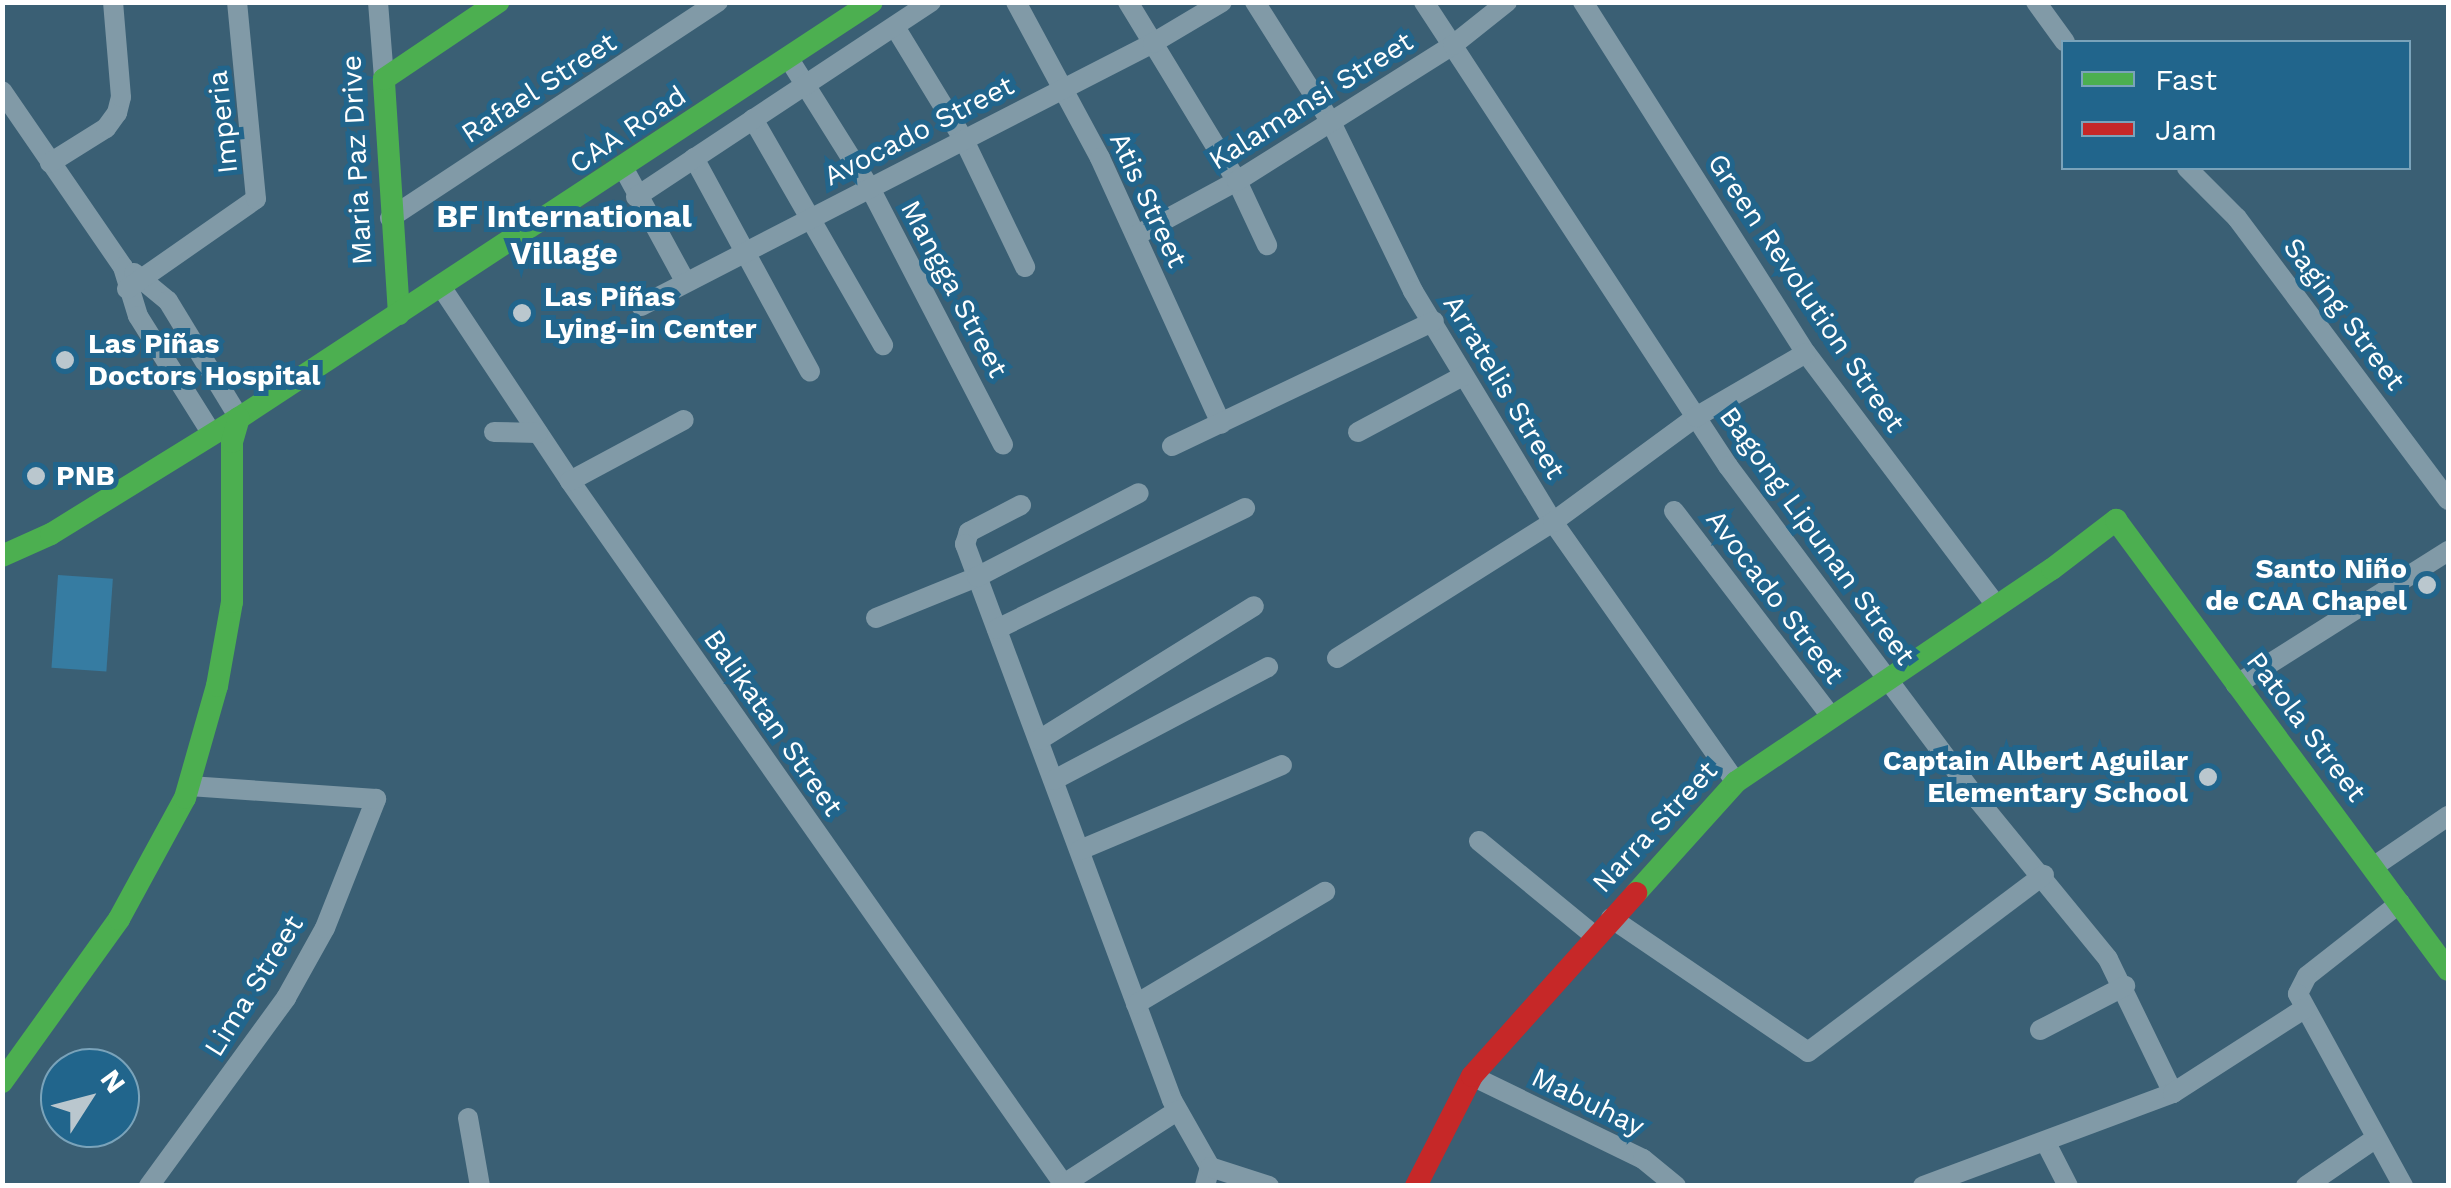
<!DOCTYPE html>
<html>
<head>
<meta charset="utf-8">
<style>
  body { margin:0 }
  #map { position:relative; width:2451px; height:1188px; overflow:hidden; background:#3a5f74; font-family:"Work Sans",sans-serif }
  div>[style] { position:absolute }
  [style*='--x'] { left:calc(var(--x)*1px); top:calc(var(--y)*1px); width:calc(var(--w)*1px); rotate:calc(var(--a)*1deg) }
  .green>* { inset:0; background:#367ca2; transform-origin:0 0 }
  .street>* { height:20px; margin:-10px; padding:0 10px; transform-origin:10px; border-radius:10px; background:#819aa7 }
  .fast>* { height:22px; margin:-11px; padding:0 11px; transform-origin:11px; border-radius:11px; background:#4caf50 }
  .jam>* { height:22px; margin:-11px; padding:0 11px; transform-origin:11px; border-radius:11px; background:#c62828 }
  .dots>* { width:28px; height:28px; translate:-50% -50%; box-sizing:border-box; border:5px solid #21658c; border-radius:50% }
  span { translate:-50% -50%; white-space:nowrap; text-align:center; line-height:1.15; -webkit-text-stroke:10px #21658c; paint-order:stroke }
  .street-label { font-size:28px; color:#fff }
  .poi-label { font-size:28px; color:#fff; font-weight:700 }
  .left { translate:0 -50%; text-align:left }
  .right { translate:-100% -50%; text-align:right }
  .quarter-label { font-size:32px; color:#fff; font-weight:700 }
  .frame { position:absolute; inset:0; border:5px solid #fff; pointer-events:none }
  .legend { position:absolute; left:2061px; top:40px; width:350px; height:130px; box-sizing:border-box; background:#21658c; border:2px solid #7aa3ba; margin:0; padding:12px 18px; list-style:none; font-size:30px; color:#fff }
  .legend li { display:flex; align-items:center; gap:20px; height:50px }
  .legend b { width:50px; border:2px solid #7aa3ba }
  .north { position:absolute; left:40px; top:1048px; width:100px; height:100px; box-sizing:border-box; background:#21658c; border:2px solid #7aa3ba; border-radius:50%; rotate:54deg; font-size:28px; font-weight:700; line-height:40px; text-align:center; color:#fff }
  .north::after { content:''; display:block; margin:auto; width:35px; height:45px; background:#bac7ce; clip-path:polygon(50% 0,100% 100%,50% 72%,0 100%) }
</style>
</head>
<body>
<div id="map">
  <div class="green">
    <div style="left:58px;top:575px;width:55px;height:93px;rotate:4deg"></div>
  </div>
  <div class="street">
    <div style="--x:378;--y:2;--w:77;--a:85.5"></div>
    <div style="--x:1016;--y:2;--w:177;--a:61.7"></div>
    <div style="--x:1100;--y:158;--w:292;--a:65.5"></div>
    <div style="--x:1128;--y:2;--w:210;--a:58.7"></div>
    <div style="--x:1237;--y:181;--w:71;--a:64.9"></div>
    <div style="--x:1255;--y:2;--w:142;--a:57.7"></div>
    <div style="--x:1331;--y:122;--w:188;--a:64.1"></div>
    <div style="--x:1413;--y:291;--w:270;--a:58.8"></div>
    <div style="--x:1553;--y:522;--w:318;--a:54.9"></div>
    <div style="--x:1424;--y:2;--w:555;--a:56.77"></div>
    <div style="--x:1728;--y:466;--w:417;--a:53.2"></div>
    <div style="--x:1978;--y:800;--w:205;--a:50.7"></div>
    <div style="--x:2108;--y:959;--w:149;--a:64.1"></div>
    <div style="--x:1583;--y:2;--w:416;--a:57.6"></div>
    <div style="--x:1806;--y:353;--w:316;--a:53"></div>
    <div style="--x:2036;--y:2;--w:49;--a:54.1"></div>
    <div style="--x:895;--y:27;--w:132;--a:58.6"></div>
    <div style="--x:964;--y:140;--w:141;--a:64.3"></div>
    <div style="--x:789;--y:59;--w:152;--a:57.9"></div>
    <div style="--x:870;--y:188;--w:289;--a:62.6"></div>
    <div style="--x:2;--y:91;--w:214;--a:55.5"></div>
    <div style="--x:123;--y:267;--w:51;--a:73"></div>
    <div style="--x:138;--y:316;--w:139;--a:57.9"></div>
    <div style="--x:753;--y:119;--w:261;--a:60.1"></div>
    <div style="--x:694;--y:158;--w:243;--a:61.5"></div>
    <div style="--x:50;--y:163;--w:66;--a:-32"></div>
    <div style="--x:106;--y:128;--w:19;--a:-54"></div>
    <div style="--x:117;--y:113;--w:16;--a:-76"></div>
    <div style="--x:121;--y:97;--w:95;--a:-94.8"></div>
    <div style="--x:2187;--y:168;--w:71;--a:45"></div>
    <div style="--x:2237;--y:218;--w:352;--a:53.2"></div>
    <div style="--x:624;--y:169;--w:128;--a:61.4"></div>
    <div style="--x:636;--y:197;--w:354;--a:-33.5"></div>
    <div style="--x:390;--y:218;--w:393;--a:-33.4"></div>
    <div style="--x:1137;--y:235;--w:114;--a:-28.4"></div>
    <div style="--x:1237;--y:181;--w:255;--a:-32.2"></div>
    <div style="--x:1453;--y:45;--w:69;--a:-38.5"></div>
    <div style="--x:134;--y:273;--w:44;--a:39.5"></div>
    <div style="--x:168;--y:301;--w:137;--a:58.7"></div>
    <div style="--x:442;--y:288;--w:232;--a:56.4"></div>
    <div style="--x:570;--y:481;--w:861;--a:54.93"></div>
    <div style="--x:127;--y:289;--w:157;--a:-34.9"></div>
    <div style="--x:256;--y:199;--w:198;--a:-95.5"></div>
    <div style="--x:641;--y:306;--w:576;--a:-27.19"></div>
    <div style="--x:1153;--y:43;--w:80;--a:-30.7"></div>
    <div style="--x:494;--y:432;--w:44;--a:1.3"></div>
    <div style="--x:1358;--y:432;--w:119;--a:-28.1"></div>
    <div style="--x:1172;--y:446;--w:290;--a:-25.5"></div>
    <div style="--x:570;--y:481;--w:129;--a:-28.2"></div>
    <div style="--x:1021;--y:505;--w:59;--a:152.6"></div>
    <div style="--x:969;--y:532;--w:13;--a:108"></div>
    <div style="--x:965;--y:544;--w:593;--a:69.58"></div>
    <div style="--x:1172;--y:1100;--w:77;--a:60.4"></div>
    <div style="--x:1210;--y:1167;--w:20;--a:105"></div>
    <div style="--x:1674;--y:511;--w:258;--a:52.6"></div>
    <div style="--x:876;--y:618;--w:109;--a:-22.1"></div>
    <div style="--x:977;--y:577;--w:182;--a:-27.4"></div>
    <div style="--x:997;--y:629;--w:276;--a:-26"></div>
    <div style="--x:1337;--y:658;--w:255;--a:-32.2"></div>
    <div style="--x:1553;--y:522;--w:177;--a:-36.3"></div>
    <div style="--x:1696;--y:417;--w:127;--a:-30.2"></div>
    <div style="--x:2236;--y:685;--w:251;--a:-32.3"></div>
    <div style="--x:1039;--y:740;--w:253;--a:-31.9"></div>
    <div style="--x:1054;--y:780;--w:242;--a:-27.8"></div>
    <div style="--x:1479;--y:841;--w:151;--a:39.4"></div>
    <div style="--x:1080;--y:850;--w:219;--a:-22.8"></div>
    <div style="--x:2373;--y:867;--w:91;--a:-34.2"></div>
    <div style="--x:2400;--y:903;--w:118;--a:141.9"></div>
    <div style="--x:2307;--y:976;--w:20;--a:117"></div>
    <div style="--x:2298;--y:994;--w:219;--a:61.3"></div>
    <div style="--x:1611;--y:918;--w:238;--a:34.2"></div>
    <div style="--x:1808;--y:1052;--w:295;--a:-36.9"></div>
    <div style="--x:1136;--y:1004;--w:220;--a:-30.7"></div>
    <div style="--x:2040;--y:1030;--w:96;--a:-27.4"></div>
    <div style="--x:1472;--y:1076;--w:190;--a:25.9"></div>
    <div style="--x:1643;--y:1159;--w:43;--a:39.3"></div>
    <div style="--x:468;--y:1118;--w:69;--a:80"></div>
    <div style="--x:2046;--y:1143;--w:48;--a:62.9"></div>
    <div style="--x:1210;--y:1167;--w:62;--a:17.9"></div>
    <div style="--x:1064;--y:1184;--w:135;--a:-32.9"></div>
    <div style="--x:149;--y:1186;--w:233;--a:-53.9"></div>
    <div style="--x:286;--y:998;--w:80;--a:-60.9"></div>
    <div style="--x:325;--y:928;--w:139;--a:-68.4"></div>
    <div style="--x:376;--y:799;--w:187;--a:-176"></div>
    <div style="--x:1923;--y:1186;--w:267;--a:-20.4"></div>
    <div style="--x:2173;--y:1093;--w:156;--a:-32.7"></div>
    <div style="--x:2306;--y:1186;--w:85;--a:-34.4"></div>
  </div>
  <div class="fast">
    <div style="--x:399;--y:314;--w:235;--a:-93.7"></div>
    <div style="--x:384;--y:79;--w:138;--a:-34"></div>
    <div style="--x:2;--y:556;--w:54;--a:-24.2"></div>
    <div style="--x:51;--y:534;--w:221;--a:-31.7"></div>
    <div style="--x:239;--y:418;--w:757;--a:-33.31"></div>
    <div style="--x:1636;--y:893;--w:149;--a:-48"></div>
    <div style="--x:1736;--y:782;--w:381;--a:-34"></div>
    <div style="--x:2052;--y:569;--w:81;--a:-37.4"></div>
    <div style="--x:2116;--y:520;--w:559;--a:53.58"></div>
    <div style="--x:2;--y:1082;--w:201;--a:-54.3"></div>
    <div style="--x:119;--y:919;--w:138;--a:-61.4"></div>
    <div style="--x:185;--y:798;--w:116;--a:-74.1"></div>
    <div style="--x:217;--y:686;--w:85;--a:-79.9"></div>
    <div style="--x:232;--y:602;--w:160;--a:-90"></div>
    <div style="--x:232;--y:442;--w:25;--a:-74"></div>
  </div>
  <div class="jam">
    <div style="--x:1416;--y:1186;--w:123;--a:-63"></div>
    <div style="--x:1472;--y:1076;--w:246;--a:-48.1"></div>
  </div>
  <div class="dots">
    <div style="left:522px;top:313px;background:#bac7ce"></div>
    <div style="left:65px;top:360px;background:#bac7ce"></div>
    <div style="left:36px;top:476px;background:#bac7ce"></div>
    <div style="left:2427px;top:585px;background:#bac7ce"></div>
    <div style="left:2208px;top:777px;background:#bac7ce"></div>
  </div>
  <div class="street-label">
    <span style="left:539px;top:88px;rotate:-33deg">Rafael Street</span>
    <span style="left:1311px;top:101px;rotate:-32deg">Kalamansi Street</span>
    <span style="left:223px;top:122px;rotate:-96deg">Imperia</span>
    <span style="left:628px;top:130px;rotate:-34deg">CAA Road</span>
    <span style="left:919px;top:131px;rotate:-27deg">Avocado Street</span>
    <span style="left:357px;top:160px;rotate:-93deg">Maria Paz Drive</span>
    <span style="left:1148px;top:200px;rotate:65deg">Atis Street</span>
    <span style="left:954px;top:289px;rotate:62deg">Mangga Street</span>
    <span style="left:1806px;top:293px;rotate:56deg">Green Revolution Street</span>
    <span style="left:2344px;top:314px;rotate:53deg">Saging Street</span>
    <span style="left:1504px;top:387px;rotate:59deg">Arratelis Street</span>
    <span style="left:1817px;top:536px;rotate:54deg">Bagong Lipunan Street</span>
    <span style="left:1775px;top:597px;rotate:53deg">Avocado Street</span>
    <span style="left:773px;top:723px;rotate:55deg">Balikatan Street</span>
    <span style="left:2306px;top:727px;rotate:53deg">Patola Street</span>
    <span style="left:1655px;top:827px;rotate:-47deg">Narra Street</span>
    <span style="left:254px;top:986px;rotate:-58deg">Lima Street</span>
    <span style="left:1588px;top:1102px;rotate:26deg">Mabuhay</span>
  </div>
  <div class="poi-label">
    <span class="left" style="left:544px;top:313px">Las Piñas<br>Lying-in Center</span>
    <span class="left" style="left:88px;top:360px">Las Piñas<br>Doctors Hospital</span>
    <span class="left" style="left:56px;top:476px">PNB</span>
    <span class="right" style="left:2407px;top:585px">Santo Niño<br>de CAA Chapel</span>
    <span class="right" style="left:2188px;top:777px">Captain Albert Aguilar<br>Elementary School</span>
  </div>
  <div class="quarter-label">
    <span style="left:564px;top:235px">BF International<br>Village</span>
  </div>
  <div class="frame"></div>
  <ul class="legend">
  <li><b style="height:12px;background:#4caf50"></b>Fast</li>
  <li><b style="height:12px;background:#c62828"></b>Jam</li>
  </ul>
  <div class="north">N</div>
</div>
</body>
</html>
